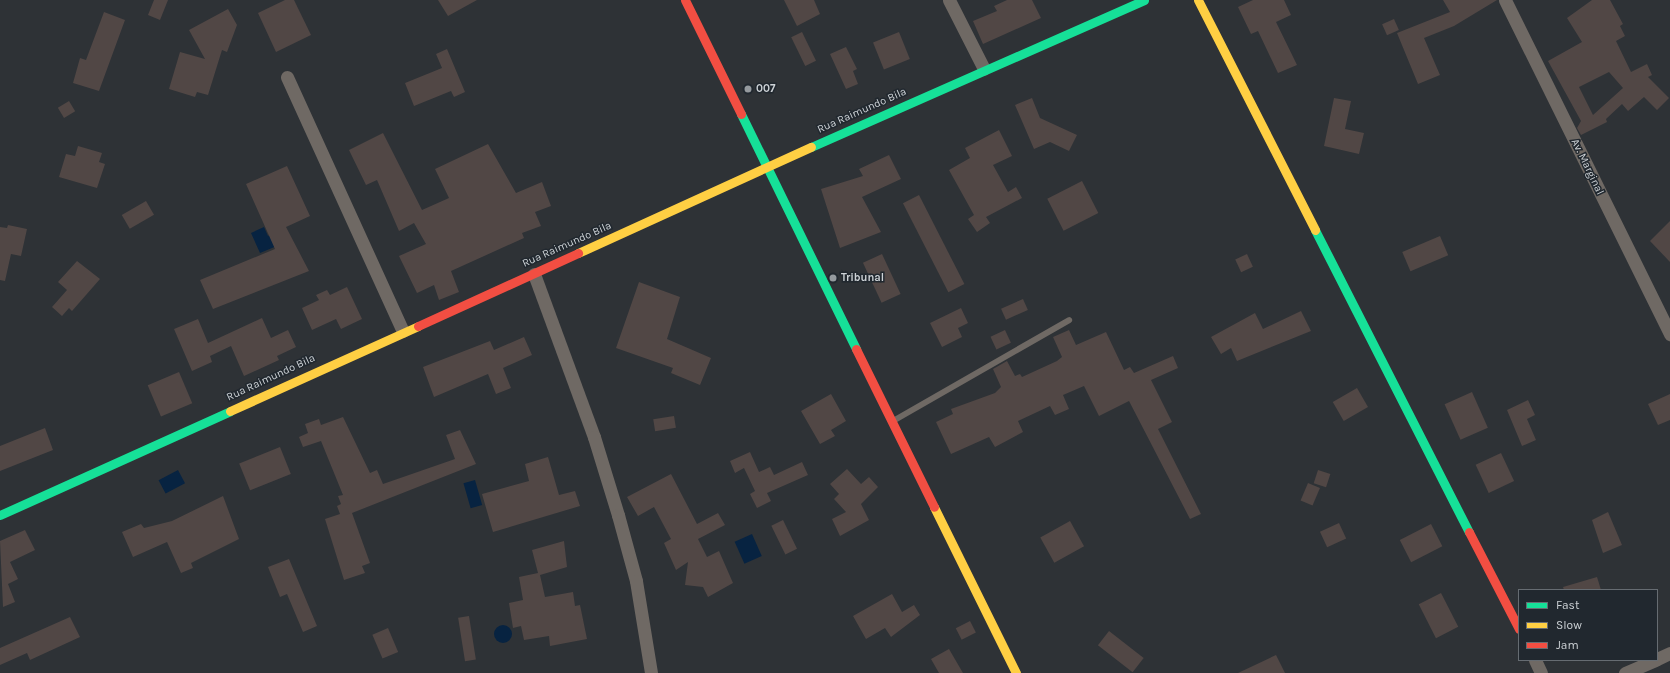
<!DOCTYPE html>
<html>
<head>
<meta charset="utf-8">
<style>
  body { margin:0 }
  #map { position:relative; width:1670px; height:673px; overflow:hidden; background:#2e3236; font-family:Karla,sans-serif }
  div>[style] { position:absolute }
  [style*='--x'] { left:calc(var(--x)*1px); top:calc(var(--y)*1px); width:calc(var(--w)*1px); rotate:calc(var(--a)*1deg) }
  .water>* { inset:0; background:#072341; transform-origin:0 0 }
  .round { border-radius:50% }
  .building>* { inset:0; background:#514745; transform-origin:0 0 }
  .lane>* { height:6px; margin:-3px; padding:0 3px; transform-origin:3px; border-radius:3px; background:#6f6964 }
  .street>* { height:13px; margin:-6.5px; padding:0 6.5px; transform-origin:6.5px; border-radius:6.5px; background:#6f6964 }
  .fast>* { height:9px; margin:-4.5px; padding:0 4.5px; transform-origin:4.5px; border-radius:4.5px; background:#16e098 }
  .slow>* { height:9px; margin:-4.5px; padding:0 4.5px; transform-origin:4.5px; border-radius:4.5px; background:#ffcf43 }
  .jam>* { height:9px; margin:-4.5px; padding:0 4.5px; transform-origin:4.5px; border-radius:4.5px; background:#f24e42 }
  .dots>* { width:11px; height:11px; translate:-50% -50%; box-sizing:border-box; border:2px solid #21282f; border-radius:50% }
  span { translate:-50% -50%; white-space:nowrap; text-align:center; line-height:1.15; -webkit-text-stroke:3px #21282f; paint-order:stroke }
  .poi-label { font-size:11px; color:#cdd2d6; font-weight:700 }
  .left { translate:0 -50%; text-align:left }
  .street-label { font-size:11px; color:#cdd2d6 }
  .legend { position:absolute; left:1518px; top:589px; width:140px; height:72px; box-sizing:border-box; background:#21282f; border:1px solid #666c72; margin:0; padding:5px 7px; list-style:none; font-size:12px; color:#cdd2d6 }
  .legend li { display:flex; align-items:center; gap:8px; height:20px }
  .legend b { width:20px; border:1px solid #666c72 }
</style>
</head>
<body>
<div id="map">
  <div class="water">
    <div style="clip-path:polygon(264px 227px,268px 236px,279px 231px,284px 243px,260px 253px,251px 233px)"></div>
    <div style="left:178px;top:470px;width:15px;height:22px;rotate:62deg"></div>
    <div style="left:475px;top:480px;width:26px;height:12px;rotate:74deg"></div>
    <div style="left:752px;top:534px;width:24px;height:19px;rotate:66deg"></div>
    <div class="round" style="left:494px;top:625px;width:18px;height:18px"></div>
  </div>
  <div class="building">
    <div style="clip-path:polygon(154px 0,168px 0,160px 20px,148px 15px)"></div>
    <div style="clip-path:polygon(285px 0,294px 0,311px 35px,276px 52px,258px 13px)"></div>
    <div style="clip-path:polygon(438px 0,477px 0,448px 16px)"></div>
    <div style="clip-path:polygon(784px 0,814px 0,820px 14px,797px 26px)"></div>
    <div style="clip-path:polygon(1007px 0,1032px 0,1041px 18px,983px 44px,973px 21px,997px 11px,994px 6px)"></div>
    <div style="clip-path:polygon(1253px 0,1284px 0,1291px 15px,1276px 22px,1297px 65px,1278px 73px,1258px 31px,1251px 34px,1238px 7px)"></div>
    <div style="clip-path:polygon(1443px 0,1497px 0,1454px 26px,1424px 38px,1440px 75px,1418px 84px,1397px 33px,1450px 12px)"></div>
    <div style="clip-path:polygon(evenodd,1592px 0,1610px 0,1623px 24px,1620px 26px,1625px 36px,1616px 41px,1631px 72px,1647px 64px,1652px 75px,1648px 77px,1669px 98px,1657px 110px,1644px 97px,1628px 111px,1622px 104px,1606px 119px,1607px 122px,1581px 135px,1577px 128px,1581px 121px,1548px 61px,1582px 42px,1567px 18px,1592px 0,1609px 72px,1623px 88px,1593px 115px,1579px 87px,1609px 72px)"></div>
    <div style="clip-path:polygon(228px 9px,237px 25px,227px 52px,222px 50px,208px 95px,197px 92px,195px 97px,169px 89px,180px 52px,205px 59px,189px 30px)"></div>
    <div style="clip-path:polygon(104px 12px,125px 20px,99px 91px,73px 83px,80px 58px,86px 60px)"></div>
    <div style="left:1394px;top:19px;width:12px;height:13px;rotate:66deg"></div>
    <div style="left:802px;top:32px;width:32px;height:12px;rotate:64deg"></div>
    <div style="left:899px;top:32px;width:29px;height:28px;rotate:68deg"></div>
    <div style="clip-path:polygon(846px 47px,857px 69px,853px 71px,858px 84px,846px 89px,830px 54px)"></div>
    <div style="clip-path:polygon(447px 49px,465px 92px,454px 97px,451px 91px,414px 106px,405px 83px,442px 68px,436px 54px)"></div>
    <div style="clip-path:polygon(1032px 98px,1040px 118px,1077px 135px,1069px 151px,1050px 142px,1034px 149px,1015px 105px)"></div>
    <div style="clip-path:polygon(1334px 98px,1351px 101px,1345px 129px,1364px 133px,1359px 154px,1324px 146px)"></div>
    <div style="left:69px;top:101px;width:12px;height:13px;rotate:59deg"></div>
    <div style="clip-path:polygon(999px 130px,1012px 156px,993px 165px,1008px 192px,1016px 187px,1022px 198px,986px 217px,990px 223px,977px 232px,968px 219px,974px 215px,949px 170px,970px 158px,965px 148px)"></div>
    <div style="clip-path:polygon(383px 133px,422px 210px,449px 198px,435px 169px,488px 144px,516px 193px,542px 182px,551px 206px,535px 212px,541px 226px,522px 233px,524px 238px,451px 271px,459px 292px,439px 300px,434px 285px,417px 293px,399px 256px,426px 244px,414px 223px,399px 231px,377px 180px,366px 185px,349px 150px)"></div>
    <div style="clip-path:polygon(78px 146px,102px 153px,99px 162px,105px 164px,97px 188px,59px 177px,66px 154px,75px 156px)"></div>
    <div style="clip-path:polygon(889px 155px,901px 179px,862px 197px,881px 232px,840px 248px,821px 189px,863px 176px,859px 169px)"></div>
    <div style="clip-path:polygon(287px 166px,310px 216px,286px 227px,309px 271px,213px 309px,200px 280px,275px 249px,246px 184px)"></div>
    <div style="left:1082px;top:181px;width:36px;height:39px;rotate:63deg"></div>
    <div style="left:919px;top:195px;width:100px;height:18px;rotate:63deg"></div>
    <div style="left:146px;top:201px;width:16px;height:28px;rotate:60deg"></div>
    <div style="clip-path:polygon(1670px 221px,1670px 262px,1650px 241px)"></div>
    <div style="clip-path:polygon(8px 225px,27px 229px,21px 256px,11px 254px,5px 281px,0 280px,0 227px,7px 228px)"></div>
    <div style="left:1440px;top:236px;width:21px;height:41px;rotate:67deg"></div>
    <div style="left:882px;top:254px;width:44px;height:21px;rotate:65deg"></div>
    <div style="left:1247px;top:254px;width:14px;height:13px;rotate:65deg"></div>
    <div style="clip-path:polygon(77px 261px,100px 279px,72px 311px,69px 308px,62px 316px,52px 307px,67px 290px,58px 282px)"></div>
    <div style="clip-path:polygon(639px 282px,680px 297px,667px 339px,711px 358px,700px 385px,671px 373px,673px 368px,616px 348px)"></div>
    <div style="clip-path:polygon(347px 287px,362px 319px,341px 329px,336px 319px,312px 330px,302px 308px,319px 300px,316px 295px,327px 290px,330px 295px)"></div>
    <div style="left:1023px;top:299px;width:12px;height:24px;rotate:66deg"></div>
    <div style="clip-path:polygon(961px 308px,968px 323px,958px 328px,962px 337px,942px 347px,930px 323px)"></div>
    <div style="clip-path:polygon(1301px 311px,1311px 331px,1237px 361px,1231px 348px,1221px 354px,1211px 337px,1255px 313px,1263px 329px)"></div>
    <div style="clip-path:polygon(262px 318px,271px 338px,288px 330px,296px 347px,277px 356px,279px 360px,244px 376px,231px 346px,210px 356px,212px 362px,192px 371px,174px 329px,198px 319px,208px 343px)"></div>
    <div style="left:1005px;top:330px;width:14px;height:16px;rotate:65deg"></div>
    <div style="clip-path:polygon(1069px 330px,1076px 345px,1106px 332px,1124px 370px,1130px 367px,1134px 373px,1173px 356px,1178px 368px,1151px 380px,1172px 422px,1158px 429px,1201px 514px,1190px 519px,1129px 401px,1099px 416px,1084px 386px,1063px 395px,1069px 409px,1055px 415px,1050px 406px,1018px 421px,1023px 432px,995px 447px,989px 437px,951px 454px,936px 422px,953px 414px,951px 409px,995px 393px,1001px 387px,993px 369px,1007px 361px,1015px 376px,1020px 374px,1022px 377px,1057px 361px,1062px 357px,1053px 337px)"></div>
    <div style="clip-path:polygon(524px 337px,532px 355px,503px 368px,511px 388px,496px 394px,488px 374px,434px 397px,423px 367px,490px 341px,494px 350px)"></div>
    <div style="left:179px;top:372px;width:34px;height:34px;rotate:67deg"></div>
    <div style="left:1357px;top:388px;width:22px;height:28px;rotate:60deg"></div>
    <div style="left:1472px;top:392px;width:39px;height:30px;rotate:66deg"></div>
    <div style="clip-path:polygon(831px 394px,846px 421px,831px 430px,835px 436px,820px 444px,801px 411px)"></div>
    <div style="clip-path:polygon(1670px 394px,1670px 420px,1658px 425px,1648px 404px)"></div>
    <div style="clip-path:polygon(1528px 400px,1535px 415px,1527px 419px,1536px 440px,1522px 446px,1507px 410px)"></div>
    <div style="left:674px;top:416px;width:12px;height:21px;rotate:81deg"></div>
    <div style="clip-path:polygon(343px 417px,370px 473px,377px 470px,383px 484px,455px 459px,446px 435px,460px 430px,476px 464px,352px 513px,370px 563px,362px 566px,365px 573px,344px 580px,325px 519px,340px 514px,337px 506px,341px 504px,338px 496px,343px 495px,321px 441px,303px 447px,299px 437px,308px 433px,305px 424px,319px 419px,321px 425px)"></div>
    <div style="clip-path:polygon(45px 428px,53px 450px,0 471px,0 446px)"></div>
    <div style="left:280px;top:447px;width:29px;height:44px;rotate:68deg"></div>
    <div style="clip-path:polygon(750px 452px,759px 472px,770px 467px,774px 475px,802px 462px,808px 475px,767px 493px,771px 501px,757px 508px,750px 494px,755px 491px,744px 468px,735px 473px,730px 461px)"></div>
    <div style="left:1501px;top:453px;width:31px;height:28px;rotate:65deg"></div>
    <div style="clip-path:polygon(548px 457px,559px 495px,575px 491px,580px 506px,493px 532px,482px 494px,529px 481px,525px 464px)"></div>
    <div style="clip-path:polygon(847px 469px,861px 484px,869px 477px,878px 487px,861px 504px,869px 520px,840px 536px,832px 519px,846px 512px,834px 499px,839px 494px,830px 484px)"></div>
    <div style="left:1318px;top:470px;width:13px;height:14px;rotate:18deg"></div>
    <div style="clip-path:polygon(671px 474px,697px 524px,718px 513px,725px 525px,698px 539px,707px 557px,719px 551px,733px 583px,708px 597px,703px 587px,685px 585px,688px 562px,676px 570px,664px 543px,671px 539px,654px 507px,638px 516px,627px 497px)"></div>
    <div style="left:1308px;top:483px;width:13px;height:19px;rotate:23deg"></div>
    <div style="clip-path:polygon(223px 496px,239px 539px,191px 563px,193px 568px,181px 573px,167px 542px,133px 557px,122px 532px,141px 524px,144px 528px,172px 521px)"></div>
    <div style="clip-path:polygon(1608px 512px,1622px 545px,1603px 553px,1592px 520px)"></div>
    <div style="left:783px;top:520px;width:32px;height:13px;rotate:64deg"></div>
    <div style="left:1070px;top:521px;width:29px;height:34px;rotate:61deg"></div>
    <div style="left:1339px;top:523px;width:17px;height:21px;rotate:65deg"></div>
    <div style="left:1431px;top:524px;width:25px;height:35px;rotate:63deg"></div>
    <div style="clip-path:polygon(25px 530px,35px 550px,10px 562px,18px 579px,8px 584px,15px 602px,3px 607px,0 541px)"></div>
    <div style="clip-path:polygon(564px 541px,567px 567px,540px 575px,545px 597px,573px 592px,575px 606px,580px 605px,587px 639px,550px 646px,549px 636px,524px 640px,521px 626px,513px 628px,509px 603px,523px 600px,519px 577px,538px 573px,532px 550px)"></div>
    <div style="clip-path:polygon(289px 559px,317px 626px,303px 632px,287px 594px,280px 597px,268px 567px)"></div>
    <div style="clip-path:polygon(1597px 577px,1601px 590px,1564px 590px,1563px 587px)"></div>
    <div style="left:1441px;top:593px;width:38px;height:25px;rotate:63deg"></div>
    <div style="clip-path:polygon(892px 594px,902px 612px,914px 605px,920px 615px,891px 637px,885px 628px,866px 639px,853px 616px)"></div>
    <div style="left:469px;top:616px;width:44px;height:11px;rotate:81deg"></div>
    <div style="clip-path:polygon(70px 617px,80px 637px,30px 660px,27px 653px,0 665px,0 648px)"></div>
    <div style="left:970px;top:621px;width:13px;height:16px;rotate:63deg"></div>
    <div style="left:388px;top:628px;width:26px;height:17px;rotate:67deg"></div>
    <div style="left:1109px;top:631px;width:44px;height:18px;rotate:38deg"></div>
    <div style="clip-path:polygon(949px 649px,963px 673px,939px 673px,931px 659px)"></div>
    <div style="clip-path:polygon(1276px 655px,1285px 673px,1238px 673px)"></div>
  </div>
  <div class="lane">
    <div style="--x:893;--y:421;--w:203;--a:-29.8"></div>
  </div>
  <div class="street">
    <div style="--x:949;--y:0;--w:77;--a:63.1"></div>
    <div style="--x:1505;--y:0;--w:373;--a:63.7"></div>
    <div style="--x:287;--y:77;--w:279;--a:65.5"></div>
    <div style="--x:534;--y:274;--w:174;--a:69.8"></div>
    <div style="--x:594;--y:437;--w:82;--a:72.9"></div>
    <div style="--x:618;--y:515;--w:68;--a:74.7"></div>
    <div style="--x:636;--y:581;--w:93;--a:80.7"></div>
    <div style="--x:1657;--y:659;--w:14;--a:-25"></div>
    <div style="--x:1535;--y:660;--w:14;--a:65"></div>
    <div style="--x:1625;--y:673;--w:33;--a:-23"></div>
  </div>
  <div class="fast">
    <div style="--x:741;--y:114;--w:262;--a:63.9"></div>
    <div style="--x:811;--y:147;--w:364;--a:-23.8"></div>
    <div style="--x:1315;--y:230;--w:339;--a:63"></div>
    <div style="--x:0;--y:515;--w:252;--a:-24.3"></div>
  </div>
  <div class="slow">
    <div style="--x:1198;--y:0;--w:258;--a:63"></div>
    <div style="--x:578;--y:253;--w:256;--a:-24.5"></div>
    <div style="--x:230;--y:411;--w:206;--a:-24.3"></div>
    <div style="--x:934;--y:507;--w:185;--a:63.7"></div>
  </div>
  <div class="jam">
    <div style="--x:685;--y:0;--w:127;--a:63.8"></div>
    <div style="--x:418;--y:326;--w:176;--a:-24.5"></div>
    <div style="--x:856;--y:349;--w:176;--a:63.7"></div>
    <div style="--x:1469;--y:532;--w:109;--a:62.7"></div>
  </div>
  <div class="dots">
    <div style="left:748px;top:89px;background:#959a9e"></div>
    <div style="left:833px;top:278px;background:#959a9e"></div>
  </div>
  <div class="poi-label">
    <span class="left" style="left:756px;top:89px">007</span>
    <span class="left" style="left:841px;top:278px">Tribunal</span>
  </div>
  <div class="street-label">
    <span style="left:862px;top:111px;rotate:-24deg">Rua Raimundo Bila</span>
    <span style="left:1587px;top:167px;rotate:64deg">Av. Marginal</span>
    <span style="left:567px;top:245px;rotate:-24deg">Rua Raimundo Bila</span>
    <span style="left:271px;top:378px;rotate:-25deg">Rua Raimundo Bila</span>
  </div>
  <ul class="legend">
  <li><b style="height:5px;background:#16e098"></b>Fast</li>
  <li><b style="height:5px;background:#ffcf43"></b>Slow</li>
  <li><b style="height:5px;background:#f24e42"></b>Jam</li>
  </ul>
</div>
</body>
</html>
